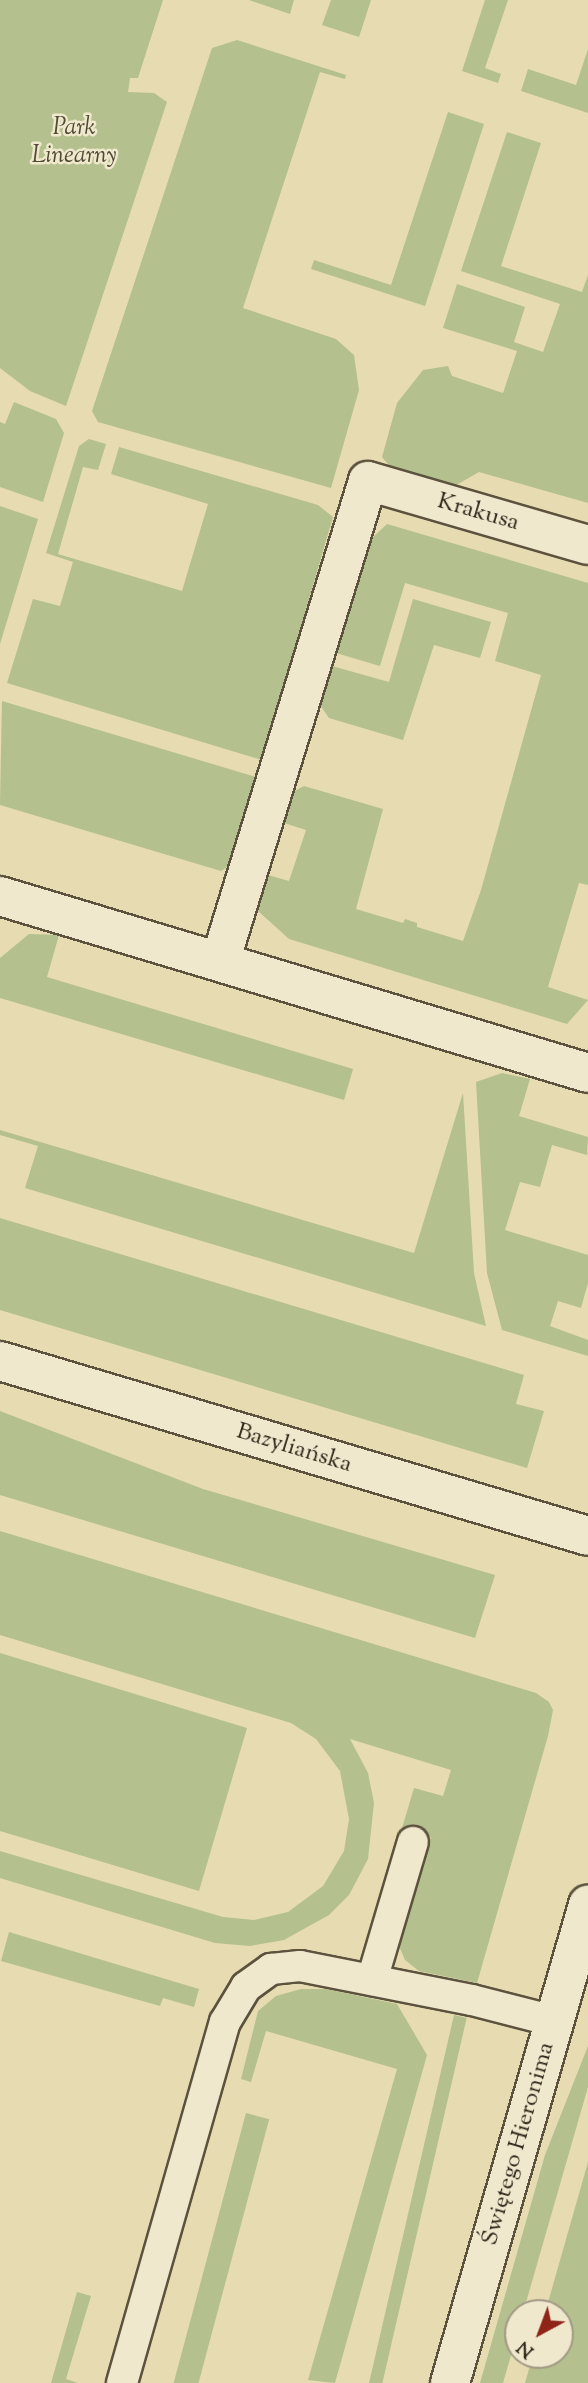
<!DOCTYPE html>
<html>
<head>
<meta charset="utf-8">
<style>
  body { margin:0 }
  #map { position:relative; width:588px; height:2383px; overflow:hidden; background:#e7dbb2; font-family:"Sorts Mill Goudy",serif }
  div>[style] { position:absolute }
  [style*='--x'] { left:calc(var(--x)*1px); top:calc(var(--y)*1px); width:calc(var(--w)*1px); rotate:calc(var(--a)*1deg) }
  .green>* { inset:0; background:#b4c08d; transform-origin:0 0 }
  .roads { filter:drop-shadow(2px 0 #5c523e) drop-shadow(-2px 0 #5c523e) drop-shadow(0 2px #5c523e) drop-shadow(0 -2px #5c523e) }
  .lane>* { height:30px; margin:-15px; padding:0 15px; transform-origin:15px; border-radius:15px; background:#efe8cd }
  .street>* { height:38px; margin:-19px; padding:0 19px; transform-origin:19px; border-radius:19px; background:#efe8cd }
  .secondary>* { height:38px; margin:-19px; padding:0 19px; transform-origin:19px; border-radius:19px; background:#efe8cd }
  span { translate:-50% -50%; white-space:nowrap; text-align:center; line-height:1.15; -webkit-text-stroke:5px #efe8cd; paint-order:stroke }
  .park-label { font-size:24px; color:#504b35; font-style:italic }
  .street-label { font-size:24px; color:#2e2418 }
  .north { position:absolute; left:504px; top:2299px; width:70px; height:70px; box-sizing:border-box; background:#efe8cd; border:2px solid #a29a85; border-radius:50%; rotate:221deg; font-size:19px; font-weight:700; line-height:28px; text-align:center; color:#2e2418 }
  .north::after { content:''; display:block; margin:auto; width:24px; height:32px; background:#8f2418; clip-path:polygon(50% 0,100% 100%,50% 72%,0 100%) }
</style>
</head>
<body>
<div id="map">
  <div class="green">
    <div style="clip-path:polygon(0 0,163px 0,138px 78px,130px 78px,128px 92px,154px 93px,167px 102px,66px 406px,30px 391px,0 368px)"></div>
    <div style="clip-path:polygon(249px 0,294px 0,290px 14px)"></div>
    <div style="clip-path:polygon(331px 0,371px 0,359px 37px,322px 25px)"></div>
    <div style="clip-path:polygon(485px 0,508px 0,485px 68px,501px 74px,498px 83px,462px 71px)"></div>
    <div style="clip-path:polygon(237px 40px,346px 75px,345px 79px,320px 72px,243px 308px,336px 339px,354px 355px,359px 390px,331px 488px,98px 422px,92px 411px,212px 48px)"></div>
    <div style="clip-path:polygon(588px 49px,588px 113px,521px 91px,528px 69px,576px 85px)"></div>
    <div style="clip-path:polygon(448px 112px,484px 124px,425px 306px,311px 269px,314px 260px,391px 285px)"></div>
    <div style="clip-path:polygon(507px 132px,541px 143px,501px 266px,582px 292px,588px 275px,588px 503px,479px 472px,453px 487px,392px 469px,382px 457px,397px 403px,423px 370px,448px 366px,452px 376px,503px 393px,517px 351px,443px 328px,457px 284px,525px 307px,514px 342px,543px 352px,560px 304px,461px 271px)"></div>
    <div style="clip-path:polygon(14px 402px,56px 419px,64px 433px,43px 502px,0 487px,0 422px,5px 424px)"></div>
    <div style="clip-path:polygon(89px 439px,106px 444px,98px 470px,83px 467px,58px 554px,182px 591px,208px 504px,111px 474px,119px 447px,318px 505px,333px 517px,262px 760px,7px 683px,33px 599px,60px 606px,73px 562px,46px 553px,79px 446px)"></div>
    <div style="clip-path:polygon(0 506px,38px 519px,0 644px)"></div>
    <div style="clip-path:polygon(387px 524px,588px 583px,588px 885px,579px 883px,548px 987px,588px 1000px,567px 1024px,289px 939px,257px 910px,268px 875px,289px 881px,306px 830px,284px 823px,293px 792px,304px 786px,383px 809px,356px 909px,403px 923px,405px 919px,417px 923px,417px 927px,463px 941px,481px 890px,541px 675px,495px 661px,508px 613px,405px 583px,380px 666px,336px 653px,370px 540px)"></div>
    <div style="clip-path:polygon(413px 599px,491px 622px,480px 658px,434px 645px,403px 740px,329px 718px,320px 705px,332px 666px,389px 682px)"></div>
    <div style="clip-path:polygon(2px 701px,256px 777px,229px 866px,221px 871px,0 805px)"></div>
    <div style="clip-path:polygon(29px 934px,59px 935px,47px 977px,353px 1069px,344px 1100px,0 998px,0 958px)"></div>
    <div style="clip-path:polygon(502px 1073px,530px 1079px,519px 1116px,588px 1137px,587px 1155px,552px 1145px,540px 1187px,520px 1182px,505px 1230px,588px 1255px,588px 1283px,581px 1308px,558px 1301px,550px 1326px,588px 1340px,588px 1356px,502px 1330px,487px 1273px,476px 1082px)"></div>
    <div style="clip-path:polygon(463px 1093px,474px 1273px,486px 1326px,25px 1188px,38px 1146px,0 1135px,0 1130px,414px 1253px)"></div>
    <div style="clip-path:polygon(0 1218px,524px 1375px,516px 1404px,544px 1411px,527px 1468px,0 1310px)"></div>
    <div style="clip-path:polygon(0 1411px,203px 1489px,495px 1575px,475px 1638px,0 1495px)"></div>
    <div style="clip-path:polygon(0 1531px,536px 1693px,549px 1702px,553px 1710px,548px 1736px,477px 1983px,419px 1971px,405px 1960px,399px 1946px,431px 1837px,402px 1828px,414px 1788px,443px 1796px,451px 1770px,350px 1739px,368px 1773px,374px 1803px,368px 1859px,349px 1895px,329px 1915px,284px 1940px,250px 1946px,215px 1943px,0 1878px,0 1851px,223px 1917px,254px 1920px,288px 1912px,323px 1886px,344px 1851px,349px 1819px,340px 1771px,316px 1739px,291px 1723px,0 1635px)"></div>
    <div style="clip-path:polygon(0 1653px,247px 1728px,199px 1891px,0 1831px)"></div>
    <div style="clip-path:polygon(9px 1932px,199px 1989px,194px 2007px,163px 1998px,160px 2006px,1px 1961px)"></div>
    <div style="clip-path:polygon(301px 1989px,326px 1989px,397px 2004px,427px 2055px,335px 2383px,308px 2380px,397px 2069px,266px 2031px,251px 2082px,241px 2079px,258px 2011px,276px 1996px)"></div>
    <div style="left:454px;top:2015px;width:13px;height:383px;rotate:13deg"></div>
    <div style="clip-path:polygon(588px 2046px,588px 2087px,523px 2313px,518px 2313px,518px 2331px,503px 2383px,480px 2383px,545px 2155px)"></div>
    <div style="left:246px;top:2113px;width:24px;height:280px;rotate:15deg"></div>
    <div style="clip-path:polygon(588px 2162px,588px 2383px,525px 2383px,533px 2355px,560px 2355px,560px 2313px,545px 2313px)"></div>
    <div style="clip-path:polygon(77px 2292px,91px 2296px,66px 2379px,78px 2383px,51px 2383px)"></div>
  </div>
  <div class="roads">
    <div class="lane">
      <div style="--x:372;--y:1980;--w:144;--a:-73.5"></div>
      <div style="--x:122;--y:2383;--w:375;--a:-74.1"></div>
      <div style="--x:225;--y:2022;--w:41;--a:-59"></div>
      <div style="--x:246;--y:1987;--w:31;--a:-36"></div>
      <div style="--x:271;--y:1969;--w:29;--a:-6"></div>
      <div style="--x:300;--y:1966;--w:175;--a:11.2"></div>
      <div style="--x:472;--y:2000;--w:85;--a:14.4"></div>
    </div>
    <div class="street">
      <div style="--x:0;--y:896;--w:614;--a:16.75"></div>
      <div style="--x:220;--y:962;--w:503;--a:-72.9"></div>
      <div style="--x:368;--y:481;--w:229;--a:16.2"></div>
      <div style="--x:450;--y:2383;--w:498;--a:-73.9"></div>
    </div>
    <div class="secondary">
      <div style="--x:0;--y:1361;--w:613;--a:16.57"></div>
    </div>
  </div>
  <div class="park-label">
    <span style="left:74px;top:143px">Park<br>Linearny</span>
  </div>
  <div class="street-label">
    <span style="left:478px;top:513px;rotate:16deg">Krakusa</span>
    <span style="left:294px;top:1449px;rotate:17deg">Bazyliańska</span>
    <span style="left:519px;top:2144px;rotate:-74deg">Świętego Hieronima</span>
  </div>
  <div class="north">N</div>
</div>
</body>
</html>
